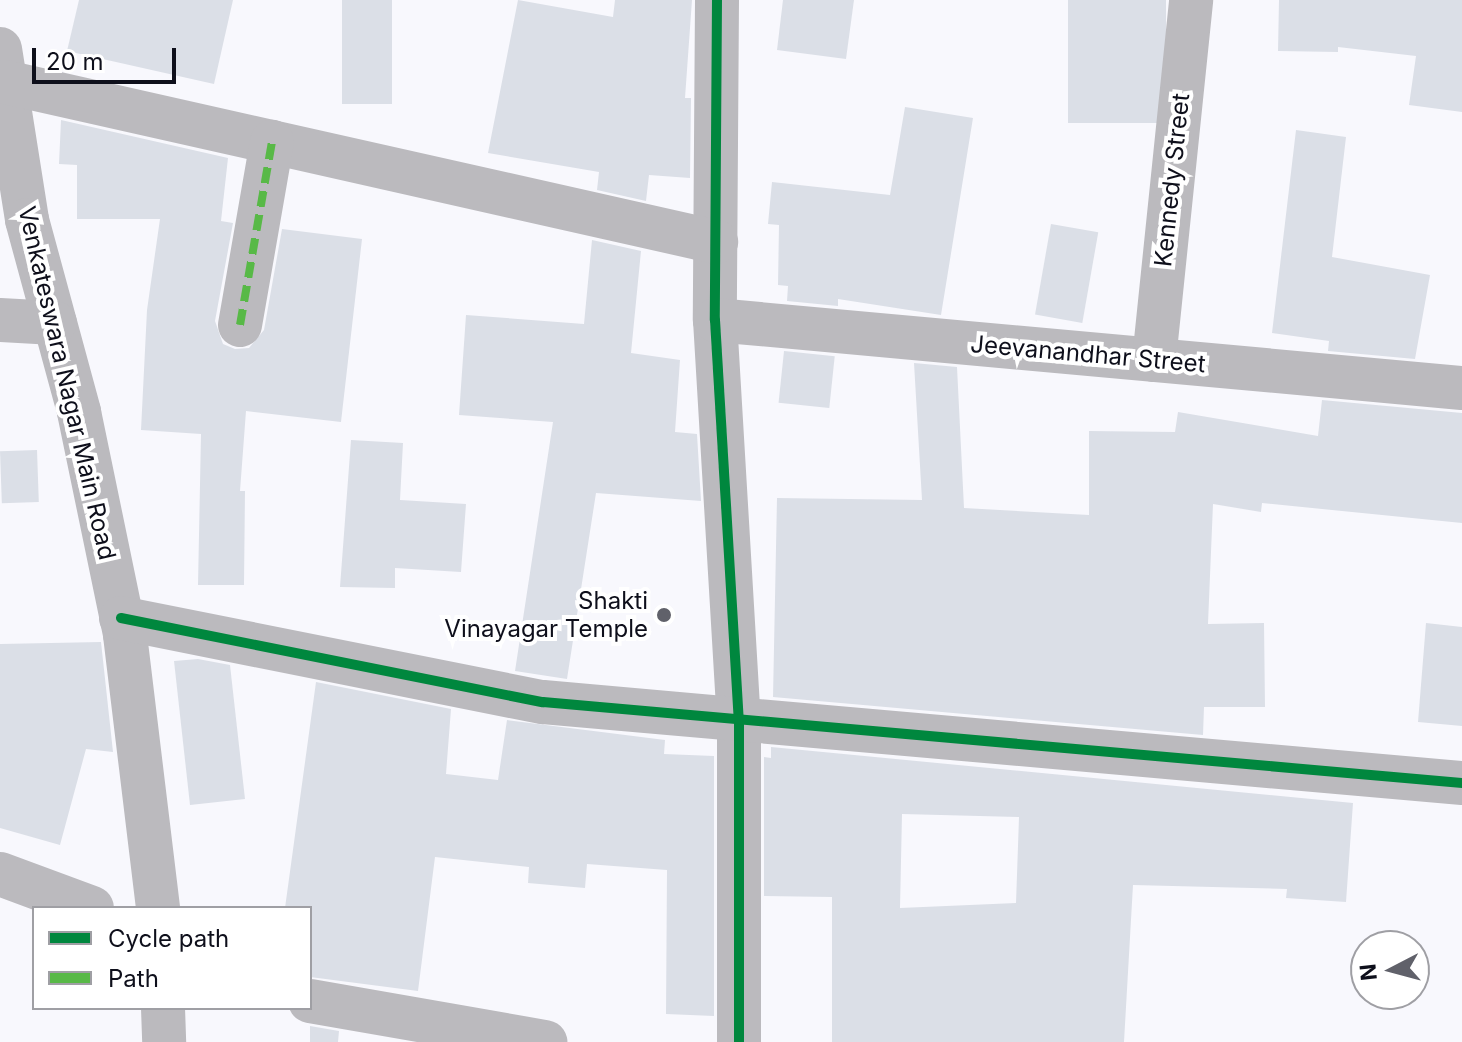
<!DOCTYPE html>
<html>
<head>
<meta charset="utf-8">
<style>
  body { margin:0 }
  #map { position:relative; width:1462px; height:1042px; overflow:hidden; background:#f8f8fd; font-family:Inter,sans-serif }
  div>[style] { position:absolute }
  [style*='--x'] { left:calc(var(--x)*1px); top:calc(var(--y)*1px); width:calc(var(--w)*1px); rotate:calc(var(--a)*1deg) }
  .building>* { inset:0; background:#dbdfe7; transform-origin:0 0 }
  .street>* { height:44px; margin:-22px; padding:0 22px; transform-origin:22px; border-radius:22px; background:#bbbabe }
  .quiet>* { height:8px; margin-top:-4px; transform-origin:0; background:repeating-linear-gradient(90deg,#58b947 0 16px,transparent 0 24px) }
  .cycleway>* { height:10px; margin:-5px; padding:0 5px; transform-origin:5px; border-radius:5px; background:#00873e }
  .dots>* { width:22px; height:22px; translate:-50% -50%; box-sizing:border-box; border:4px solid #fff; border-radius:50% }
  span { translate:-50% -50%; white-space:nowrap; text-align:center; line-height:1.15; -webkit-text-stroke:8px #fff; paint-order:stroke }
  .street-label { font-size:24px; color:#0e0f1b }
  .poi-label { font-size:24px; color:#0e0f1b }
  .right { translate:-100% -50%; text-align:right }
  .legend { position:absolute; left:32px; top:906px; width:280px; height:104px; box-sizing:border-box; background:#fff; border:2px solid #9f9fa4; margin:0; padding:10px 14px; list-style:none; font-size:24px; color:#0e0f1b }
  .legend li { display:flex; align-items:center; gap:16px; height:40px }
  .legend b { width:40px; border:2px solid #9f9fa4 }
  .north { position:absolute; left:1350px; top:930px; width:80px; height:80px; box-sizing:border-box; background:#fff; border:2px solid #9f9fa4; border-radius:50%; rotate:264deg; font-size:22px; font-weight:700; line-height:32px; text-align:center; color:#0e0f1b }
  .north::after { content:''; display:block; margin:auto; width:28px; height:36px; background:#60616a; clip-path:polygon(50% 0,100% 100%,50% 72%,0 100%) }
  .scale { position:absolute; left:32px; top:48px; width:144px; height:36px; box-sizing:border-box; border:4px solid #0e0f1b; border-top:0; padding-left:10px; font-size:24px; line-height:28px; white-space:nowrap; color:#0e0f1b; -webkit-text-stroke:6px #fff; paint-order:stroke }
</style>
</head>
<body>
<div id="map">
  <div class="building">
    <div style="clip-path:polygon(79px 0,233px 0,214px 84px,67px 51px)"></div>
    <div style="left:342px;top:0;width:50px;height:104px"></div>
    <div style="clip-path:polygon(518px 0,613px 17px,615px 0,692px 0,685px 98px,691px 98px,690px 178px,649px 175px,646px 201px,597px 190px,599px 172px,488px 153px)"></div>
    <div style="clip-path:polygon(783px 0,854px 0,846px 59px,777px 50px)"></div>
    <div style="left:1068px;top:0;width:98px;height:123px"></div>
    <div style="clip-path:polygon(1279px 0,1462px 0,1462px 112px,1409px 105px,1416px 56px,1338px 47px,1338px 52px,1278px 51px)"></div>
    <div style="clip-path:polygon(905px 107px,973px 118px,941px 315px,838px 299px,838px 306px,787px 301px,788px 286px,778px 285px,779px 225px,768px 224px,772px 182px,890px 195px)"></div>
    <div style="clip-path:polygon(61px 120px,228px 158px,221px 221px,233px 223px,215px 321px,223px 344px,235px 349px,249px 348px,264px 330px,282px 229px,362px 239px,341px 422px,246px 411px,240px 491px,245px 491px,244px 585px,198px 585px,201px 434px,141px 430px,147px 310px,160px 219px,77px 219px,77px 165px,59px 164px)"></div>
    <div style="clip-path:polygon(1296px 130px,1346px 137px,1332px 257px,1430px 275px,1415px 359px,1328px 351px,1329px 341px,1272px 333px)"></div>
    <div style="left:1051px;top:224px;width:48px;height:92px;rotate:10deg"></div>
    <div style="clip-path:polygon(592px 240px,641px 251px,631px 353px,680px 360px,675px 432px,697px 434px,701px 501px,596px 493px,567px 679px,515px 671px,553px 422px,459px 415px,466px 315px,584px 324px)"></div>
    <div style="left:784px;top:351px;width:51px;height:52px;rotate:6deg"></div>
    <div style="clip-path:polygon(914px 363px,957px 367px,964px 508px,1089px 515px,1089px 431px,1175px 432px,1178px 412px,1318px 436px,1322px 400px,1462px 413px,1462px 523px,1262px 503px,1261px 512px,1213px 504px,1208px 624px,1264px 623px,1265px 707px,1204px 707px,1203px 735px,773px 697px,777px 498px,922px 500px)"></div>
    <div style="clip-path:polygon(351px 440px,403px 443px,400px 500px,466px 504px,461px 572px,395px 568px,395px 588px,340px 587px)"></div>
    <div style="left:37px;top:450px;width:52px;height:37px;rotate:88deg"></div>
    <div style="clip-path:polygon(1426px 623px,1462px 627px,1462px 726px,1418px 722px)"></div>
    <div style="clip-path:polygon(101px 642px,113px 752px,86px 749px,60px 845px,0 828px,0 644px)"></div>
    <div style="clip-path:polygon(198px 659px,230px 665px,245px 799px,190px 805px,174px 661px)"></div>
    <div style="clip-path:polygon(316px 682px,451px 709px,446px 774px,498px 780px,507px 720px,665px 740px,664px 754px,714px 756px,714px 1016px,666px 1014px,667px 870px,587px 864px,585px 888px,528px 883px,529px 867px,435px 857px,418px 991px,310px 977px,310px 908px,285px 908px)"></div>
    <div style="clip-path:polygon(evenodd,771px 747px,1353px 803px,1346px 902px,1286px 898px,1287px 889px,1133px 885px,1124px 1042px,832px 1042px,832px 897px,764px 896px,764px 757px,771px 758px,771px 747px,902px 814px,1019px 817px,1016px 903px,900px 908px,902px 814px)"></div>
    <div style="clip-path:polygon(310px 1026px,339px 1031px,338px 1042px,310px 1042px)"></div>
  </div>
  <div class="street">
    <div style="--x:717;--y:0;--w:320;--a:90.4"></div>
    <div style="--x:715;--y:320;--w:402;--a:86.6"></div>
    <div style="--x:739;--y:721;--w:321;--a:90"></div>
    <div style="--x:0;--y:49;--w:173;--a:81"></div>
    <div style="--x:27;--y:220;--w:199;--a:74.8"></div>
    <div style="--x:79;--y:412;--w:228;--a:78.3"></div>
    <div style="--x:125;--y:635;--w:275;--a:83.1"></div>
    <div style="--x:5;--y:82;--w:729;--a:12.68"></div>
    <div style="--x:0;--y:320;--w:55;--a:3.1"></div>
    <div style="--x:715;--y:320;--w:750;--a:5.2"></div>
    <div style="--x:240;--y:325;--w:186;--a:-80.1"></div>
    <div style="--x:1154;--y:360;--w:362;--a:-84.1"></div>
    <div style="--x:121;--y:618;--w:430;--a:11.3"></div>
    <div style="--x:543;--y:702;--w:923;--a:5.04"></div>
    <div style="--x:0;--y:874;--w:98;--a:20.3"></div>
    <div style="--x:310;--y:1001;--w:239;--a:9.9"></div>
    <div style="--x:163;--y:1008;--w:34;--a:88"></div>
  </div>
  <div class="quiet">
    <div style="--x:240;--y:325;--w:186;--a:-80.1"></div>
  </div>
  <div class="cycleway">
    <div style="--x:717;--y:0;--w:320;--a:90.4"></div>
    <div style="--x:715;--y:320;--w:402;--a:86.6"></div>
    <div style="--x:739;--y:721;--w:321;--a:90"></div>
    <div style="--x:121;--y:618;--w:430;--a:11.3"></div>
    <div style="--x:543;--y:702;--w:923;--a:5.04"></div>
  </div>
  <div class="dots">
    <div style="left:664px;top:615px;background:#60616a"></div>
  </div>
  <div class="street-label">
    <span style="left:1172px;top:180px;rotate:-84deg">Kennedy Street</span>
    <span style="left:1088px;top:354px;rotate:5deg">Jeevanandhar Street</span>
    <span style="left:67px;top:383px;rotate:77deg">Venkateswara Nagar Main Road</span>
  </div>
  <div class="poi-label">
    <span class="right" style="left:648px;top:615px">Shakti<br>Vinayagar Temple</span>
  </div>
  <ul class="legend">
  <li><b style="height:10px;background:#00873e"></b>Cycle path</li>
  <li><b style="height:10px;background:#58b947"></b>Path</li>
  </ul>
  <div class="north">N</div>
  <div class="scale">20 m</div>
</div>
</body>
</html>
